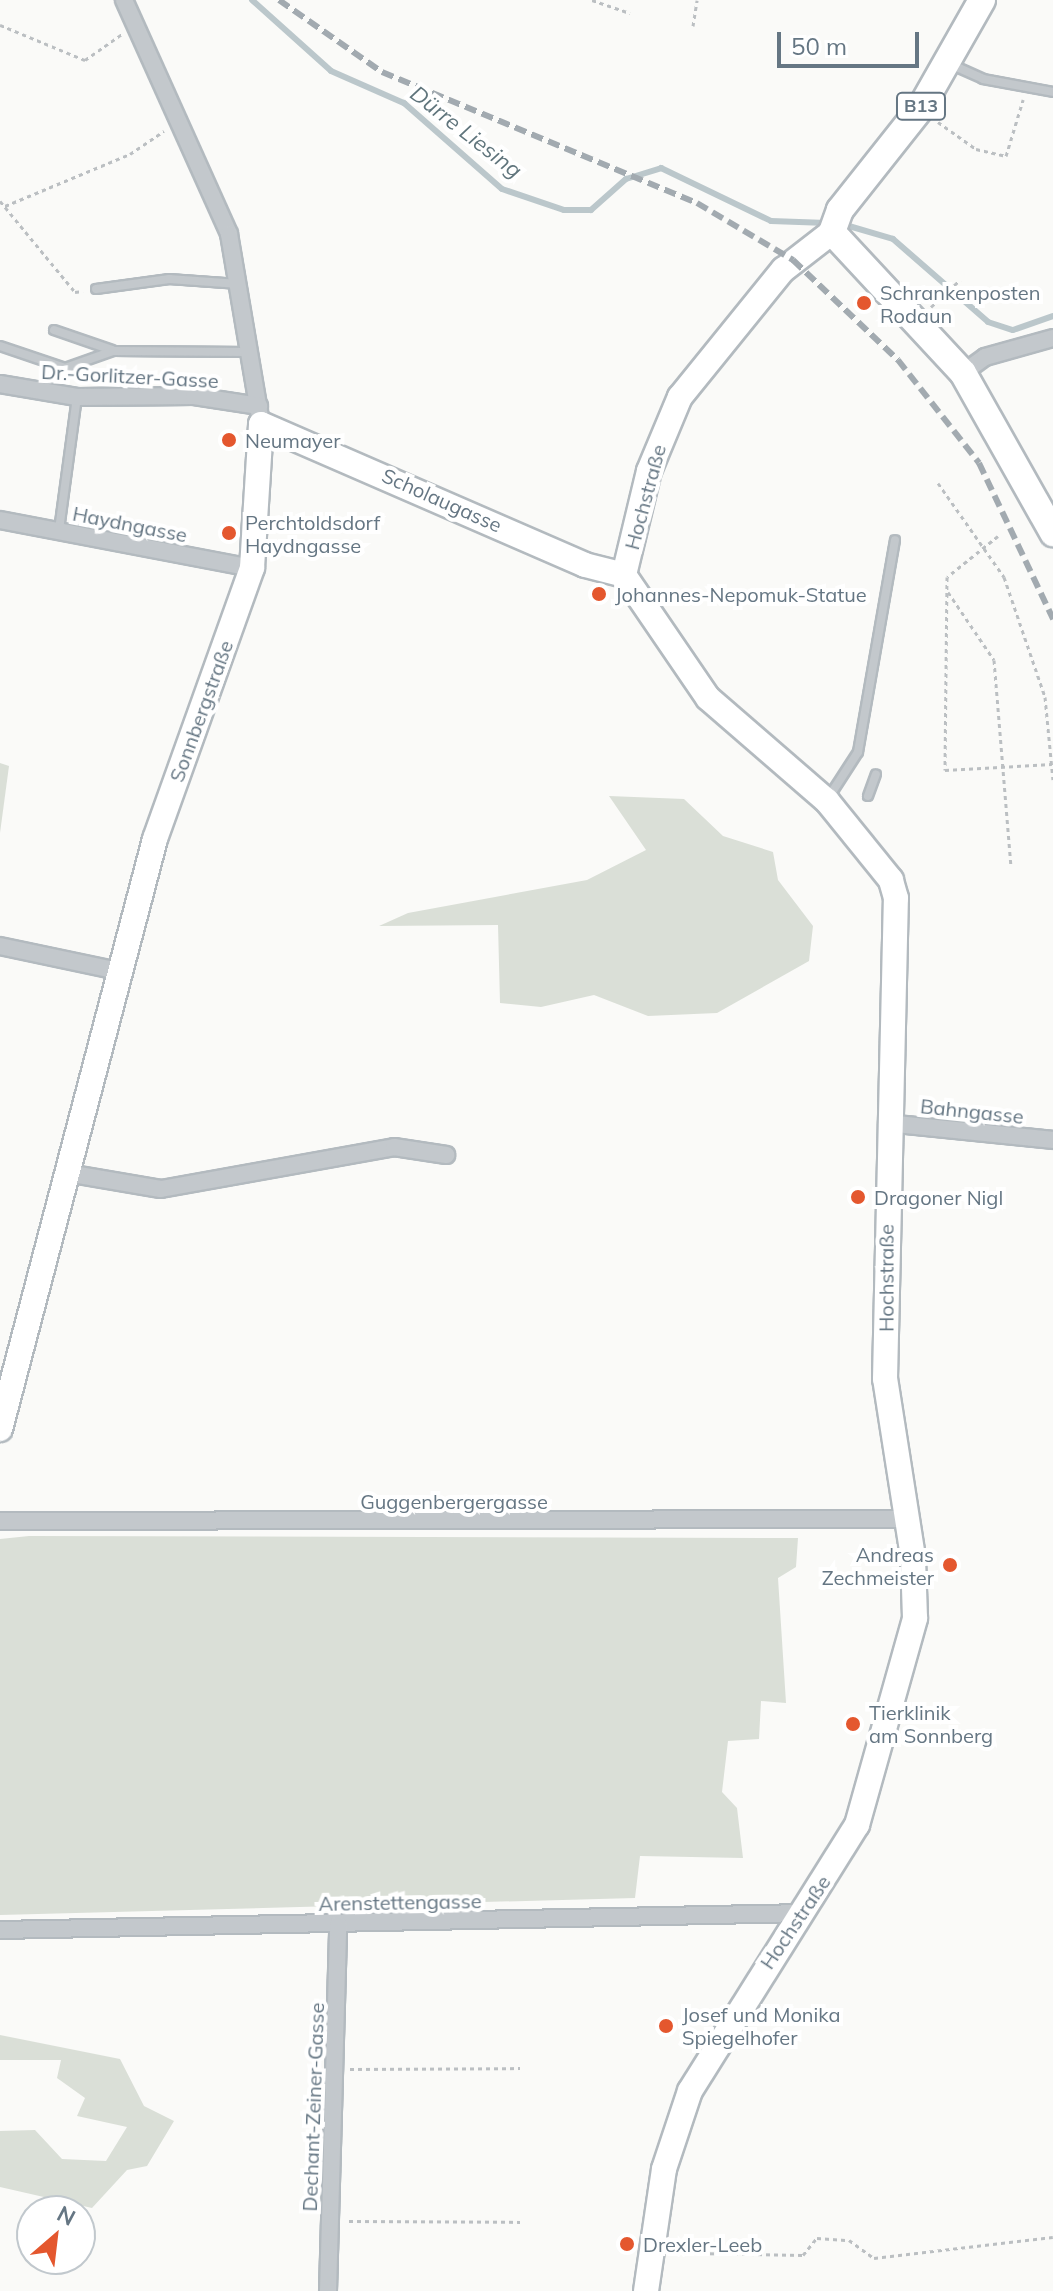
<!DOCTYPE html>
<html>
<head>
<meta charset="utf-8">
<style>
  body { margin:0 }
  #map { position:relative; width:1053px; height:2291px; overflow:hidden; background:#fafaf8; font-family:Mulish,sans-serif }
  div>[style] { position:absolute }
  [style*='--x'] { left:calc(var(--x)*1px); top:calc(var(--y)*1px); width:calc(var(--w)*1px); rotate:calc(var(--a)*1deg) }
  .green>* { inset:0; background:#dadfd7 }
  .stream>* { height:6px; margin:-3px; padding:0 3px; transform-origin:3px; border-radius:3px; background:#bbc7cb }
  .path>* { height:3px; margin-top:-1.5px; transform-origin:0; background:repeating-linear-gradient(90deg,#bbbfc2 0 4px,transparent 0 8px) }
  .roads { filter:drop-shadow(2px 0 #b3babf) drop-shadow(-2px 0 #b3babf) drop-shadow(0 2px #b3babf) drop-shadow(0 -2px #b3babf) }
  .service>* { height:8px; margin:-4px; padding:0 4px; transform-origin:4px; border-radius:4px; background:#c3c8cc }
  .minor>* { height:16px; margin:-8px; padding:0 8px; transform-origin:8px; border-radius:8px; background:#c3c8cc }
  .secondary>* { height:24px; margin:-12px; padding:0 12px; transform-origin:12px; border-radius:12px; background:#fff }
  .primary>* { height:26px; margin:-13px; padding:0 13px; transform-origin:13px; border-radius:13px; background:#fff }
  .rail>* { height:6px; margin-top:-3px; transform-origin:0; background:repeating-linear-gradient(90deg,#a2aab0 0 12px,transparent 0 18px) }
  .dots>* { width:22px; height:22px; translate:-50% -50%; box-sizing:border-box; border:4px solid #fff; border-radius:50% }
  span { translate:-50% -50%; white-space:nowrap; text-align:center; line-height:1.15; -webkit-text-stroke:8px #fff; paint-order:stroke }
  .shield-label span { padding:2px 6px; background:#fff; border:2px solid; border-radius:6px; -webkit-text-stroke-width:0 }
  .shield-label { font-size:18px; color:#657683; font-weight:700 }
  .poi-label { font-size:20px; color:#657683 }
  .left { translate:0 -50%; text-align:left }
  .right { translate:-100% -50%; text-align:right }
  .street-label { font-size:20px; color:#657683 }
  .water-label { font-size:22px; color:#60757c; font-style:italic }
  .north { position:absolute; left:16px; top:2195px; width:80px; height:80px; box-sizing:border-box; background:#fff; border:2px solid #c1c8cd; border-radius:50%; rotate:28deg; font-size:22px; font-weight:700; line-height:32px; text-align:center; color:#657683 }
  .north::after { content:''; display:block; margin:auto; width:28px; height:36px; background:#e4572e; clip-path:polygon(50% 0,100% 100%,50% 72%,0 100%) }
  .scale { position:absolute; left:777px; top:32px; width:142px; height:36px; box-sizing:border-box; border:4px solid #657683; border-top:0; padding-left:10px; font-size:24px; line-height:28px; white-space:nowrap; color:#657683; -webkit-text-stroke:6px #fff; paint-order:stroke }
</style>
</head>
<body>
<div id="map">
  <div class="green">
    <div style="clip-path:polygon(0 763px,9px 766px,0 833px)"></div>
    <div style="clip-path:polygon(609px 796px,684px 799px,723px 836px,773px 852px,778px 880px,813px 926px,809px 961px,717px 1013px,648px 1016px,594px 995px,541px 1007px,500px 1003px,498px 925px,379px 926px,408px 913px,587px 880px,646px 850px)"></div>
    <div style="clip-path:polygon(29px 1536px,798px 1538px,796px 1567px,778px 1578px,786px 1703px,761px 1701px,759px 1739px,728px 1741px,722px 1792px,737px 1808px,743px 1858px,640px 1856px,635px 1898px,0 1915px,0 1539px)"></div>
    <div style="clip-path:polygon(0 2035px,120px 2059px,144px 2106px,174px 2121px,147px 2166px,127px 2170px,92px 2208px,0 2187px,0 2131px,35px 2130px,62px 2159px,106px 2161px,127px 2127px,77px 2116px,85px 2098px,57px 2078px,61px 2060px,0 2060px)"></div>
  </div>
  <div class="stream">
    <div style="--x:252;--y:0;--w:106;--a:41.9"></div>
    <div style="--x:331;--y:71;--w:80;--a:23.7"></div>
    <div style="--x:404;--y:103;--w:130;--a:41.3"></div>
    <div style="--x:502;--y:189;--w:65;--a:18.7"></div>
    <div style="--x:564;--y:210;--w:27;--a:0"></div>
    <div style="--x:591;--y:210;--w:47;--a:-41.5"></div>
    <div style="--x:626;--y:179;--w:37;--a:-17"></div>
    <div style="--x:661;--y:168;--w:122;--a:25.7"></div>
    <div style="--x:771;--y:221;--w:56;--a:2"></div>
    <div style="--x:842;--y:224;--w:53;--a:16.4"></div>
    <div style="--x:893;--y:239;--w:126;--a:41.1"></div>
    <div style="--x:988;--y:322;--w:26;--a:18"></div>
    <div style="--x:1013;--y:330;--w:42;--a:-19.3"></div>
  </div>
  <div class="path">
    <div style="--x:592;--y:0;--w:40;--a:18.9"></div>
    <div style="--x:0;--y:25;--w:92;--a:22.4"></div>
    <div style="--x:85;--y:60;--w:45;--a:-35.1"></div>
    <div style="--x:693;--y:26;--w:26;--a:-81"></div>
    <div style="--x:938;--y:122;--w:47;--a:35.4"></div>
    <div style="--x:976;--y:149;--w:31;--a:13"></div>
    <div style="--x:1006;--y:156;--w:59;--a:-73.1"></div>
    <div style="--x:0;--y:201;--w:118;--a:50.5"></div>
    <div style="--x:75;--y:292;--w:8;--a:-7"></div>
    <div style="--x:5;--y:206;--w:135;--a:-22.6"></div>
    <div style="--x:130;--y:154;--w:41;--a:-34.1"></div>
    <div style="--x:931;--y:307;--w:40;--a:-43"></div>
    <div style="--x:938;--y:483;--w:115;--a:54.9"></div>
    <div style="--x:1004;--y:577;--w:127;--a:71.1"></div>
    <div style="--x:1045;--y:697;--w:83;--a:84.5"></div>
    <div style="--x:998;--y:536;--w:65;--a:141.2"></div>
    <div style="--x:947;--y:577;--w:193;--a:90.6"></div>
    <div style="--x:945;--y:770;--w:107;--a:-3.2"></div>
    <div style="--x:948;--y:592;--w:82;--a:55.9"></div>
    <div style="--x:994;--y:660;--w:206;--a:85.3"></div>
    <div style="--x:350;--y:2069;--w:170;--a:-0.3"></div>
    <div style="--x:349;--y:2221;--w:171;--a:0.3"></div>
    <div style="--x:694;--y:2253;--w:109;--a:1.1"></div>
    <div style="--x:803;--y:2255;--w:22;--a:-51"></div>
    <div style="--x:817;--y:2238;--w:32;--a:4"></div>
    <div style="--x:849;--y:2240;--w:31;--a:36"></div>
    <div style="--x:874;--y:2258;--w:180;--a:-6.7"></div>
  </div>
  <div class="roads">
    <div class="service">
      <div style="--x:950;--y:64;--w:36;--a:24"></div>
      <div style="--x:983;--y:79;--w:71;--a:10.5"></div>
      <div style="--x:96;--y:289;--w:74;--a:-7.8"></div>
      <div style="--x:169;--y:279;--w:70;--a:4.1"></div>
      <div style="--x:54;--y:330;--w:61;--a:19"></div>
      <div style="--x:0;--y:346;--w:69;--a:18.7"></div>
      <div style="--x:65;--y:368;--w:51;--a:-19.5"></div>
      <div style="--x:113;--y:351;--w:136;--a:0.4"></div>
      <div style="--x:59;--y:530;--w:134;--a:-82.3"></div>
      <div style="--x:868;--y:796;--w:23;--a:-70"></div>
      <div style="--x:827;--y:800;--w:57;--a:-57.1"></div>
      <div style="--x:858;--y:752;--w:215;--a:-80.1"></div>
    </div>
    <div class="minor">
      <div style="--x:124;--y:0;--w:256;--a:65.8"></div>
      <div style="--x:229;--y:234;--w:193;--a:80.4"></div>
      <div style="--x:963;--y:373;--w:27;--a:-36"></div>
      <div style="--x:985;--y:357;--w:71;--a:-15.6"></div>
      <div style="--x:0;--y:384;--w:78;--a:9.6"></div>
      <div style="--x:77;--y:397;--w:117;--a:-0.5"></div>
      <div style="--x:194;--y:396;--w:66;--a:8.7"></div>
      <div style="--x:0;--y:520;--w:257;--a:10.8"></div>
      <div style="--x:0;--y:946;--w:122;--a:11.9"></div>
      <div style="--x:887;--y:1123;--w:167;--a:5.8"></div>
      <div style="--x:67;--y:1173;--w:95;--a:9.7"></div>
      <div style="--x:161;--y:1189;--w:237;--a:-10.2"></div>
      <div style="--x:394;--y:1147;--w:53;--a:8.7"></div>
      <div style="--x:0;--y:1521;--w:908;--a:-0.13"></div>
      <div style="--x:0;--y:1930;--w:802;--a:-1.21"></div>
      <div style="--x:328;--y:2291;--w:367;--a:-88.4"></div>
    </div>
    <div class="secondary">
      <div style="--x:0;--y:1429;--w:610;--a:-75.28"></div>
      <div style="--x:155;--y:839;--w:288;--a:-70.3"></div>
      <div style="--x:252;--y:568;--w:144;--a:-86.4"></div>
      <div style="--x:261;--y:424;--w:353;--a:23.5"></div>
      <div style="--x:585;--y:565;--w:40;--a:14.4"></div>
      <div style="--x:646;--y:2291;--w:123;--a:-81.6"></div>
      <div style="--x:664;--y:2169;--w:82;--a:-71.6"></div>
      <div style="--x:690;--y:2091;--w:314;--a:-57.9"></div>
      <div style="--x:857;--y:1825;--w:215;--a:-74.3"></div>
      <div style="--x:915;--y:1618;--w:61;--a:-91.9"></div>
      <div style="--x:913;--y:1557;--w:180;--a:-98.9"></div>
      <div style="--x:885;--y:1379;--w:481;--a:-88.7"></div>
      <div style="--x:896;--y:898;--w:19;--a:-106"></div>
      <div style="--x:891;--y:880;--w:102;--a:-129"></div>
      <div style="--x:827;--y:801;--w:157;--a:-139.1"></div>
      <div style="--x:708;--y:698;--w:149;--a:-124.3"></div>
      <div style="--x:624;--y:575;--w:107;--a:-76.5"></div>
      <div style="--x:649;--y:471;--w:80;--a:-67.3"></div>
      <div style="--x:680;--y:397;--w:164;--a:-51"></div>
      <div style="--x:783;--y:270;--w:62;--a:-37.8"></div>
    </div>
    <div class="primary">
      <div style="--x:982;--y:0;--w:125;--a:119.6"></div>
      <div style="--x:920;--y:109;--w:129;--a:128.4"></div>
      <div style="--x:840;--y:210;--w:23;--a:110"></div>
      <div style="--x:832;--y:232;--w:192;--a:47.1"></div>
      <div style="--x:963;--y:373;--w:184;--a:60.6"></div>
    </div>
  </div>
  <div class="rail">
    <div style="--x:279;--y:0;--w:126;--a:35"></div>
    <div style="--x:382;--y:72;--w:341;--a:22.6"></div>
    <div style="--x:697;--y:203;--w:112;--a:30.7"></div>
    <div style="--x:793;--y:260;--w:145;--a:43.6"></div>
    <div style="--x:898;--y:360;--w:131;--a:51.8"></div>
    <div style="--x:979;--y:463;--w:173;--a:64.6"></div>
  </div>
  <div class="dots">
    <div style="left:864px;top:303px;background:#e4572e"></div>
    <div style="left:229px;top:440px;background:#e4572e"></div>
    <div style="left:229px;top:533px;background:#e4572e"></div>
    <div style="left:599px;top:594px;background:#e4572e"></div>
    <div style="left:858px;top:1197px;background:#e4572e"></div>
    <div style="left:950px;top:1565px;background:#e4572e"></div>
    <div style="left:853px;top:1724px;background:#e4572e"></div>
    <div style="left:666px;top:2026px;background:#e4572e"></div>
    <div style="left:627px;top:2244px;background:#e4572e"></div>
  </div>
  <div class="shield-label">
    <span style="left:921px;top:106px">B13</span>
  </div>
  <div class="poi-label">
    <span class="left" style="left:880px;top:304px">Schrankenposten<br>Rodaun</span>
    <span class="left" style="left:245px;top:440px">Neumayer</span>
    <span class="left" style="left:245px;top:534px">Perchtoldsdorf<br>Haydngasse</span>
    <span class="left" style="left:615px;top:594px">Johannes-Nepomuk-Statue</span>
    <span class="left" style="left:874px;top:1197px">Dragoner Nigl</span>
    <span class="right" style="left:934px;top:1566px">Andreas<br>Zechmeister</span>
    <span class="left" style="left:869px;top:1724px">Tierklinik<br>am Sonnberg</span>
    <span class="left" style="left:682px;top:2026px">Josef und Monika<br>Spiegelhofer</span>
    <span class="left" style="left:643px;top:2244px">Drexler-Leeb</span>
  </div>
  <div class="street-label">
    <span style="left:130px;top:376px;rotate:3deg">Dr.-Gorlitzer-Gasse</span>
    <span style="left:645px;top:497px;rotate:-75deg">Hochstraße</span>
    <span style="left:442px;top:500px;rotate:24deg">Scholaugasse</span>
    <span style="left:130px;top:524px;rotate:11deg">Haydngasse</span>
    <span style="left:201px;top:711px;rotate:-70deg">Sonnbergstraße</span>
    <span style="left:972px;top:1111px;rotate:6deg">Bahngasse</span>
    <span style="left:886px;top:1278px;rotate:-90deg">Hochstraße</span>
    <span style="left:454px;top:1501px">Guggenbergergasse</span>
    <span style="left:400px;top:1902px;rotate:-1deg">Arenstettengasse</span>
    <span style="left:795px;top:1922px;rotate:-56deg">Hochstraße</span>
    <span style="left:313px;top:2107px;rotate:-88deg">Dechant-Zeiner-Gasse</span>
  </div>
  <div class="water-label">
    <span style="left:466px;top:132px;rotate:38deg">Dürre Liesing</span>
  </div>
  <div class="north">N</div>
  <div class="scale">50 m</div>
</div>
</body>
</html>
